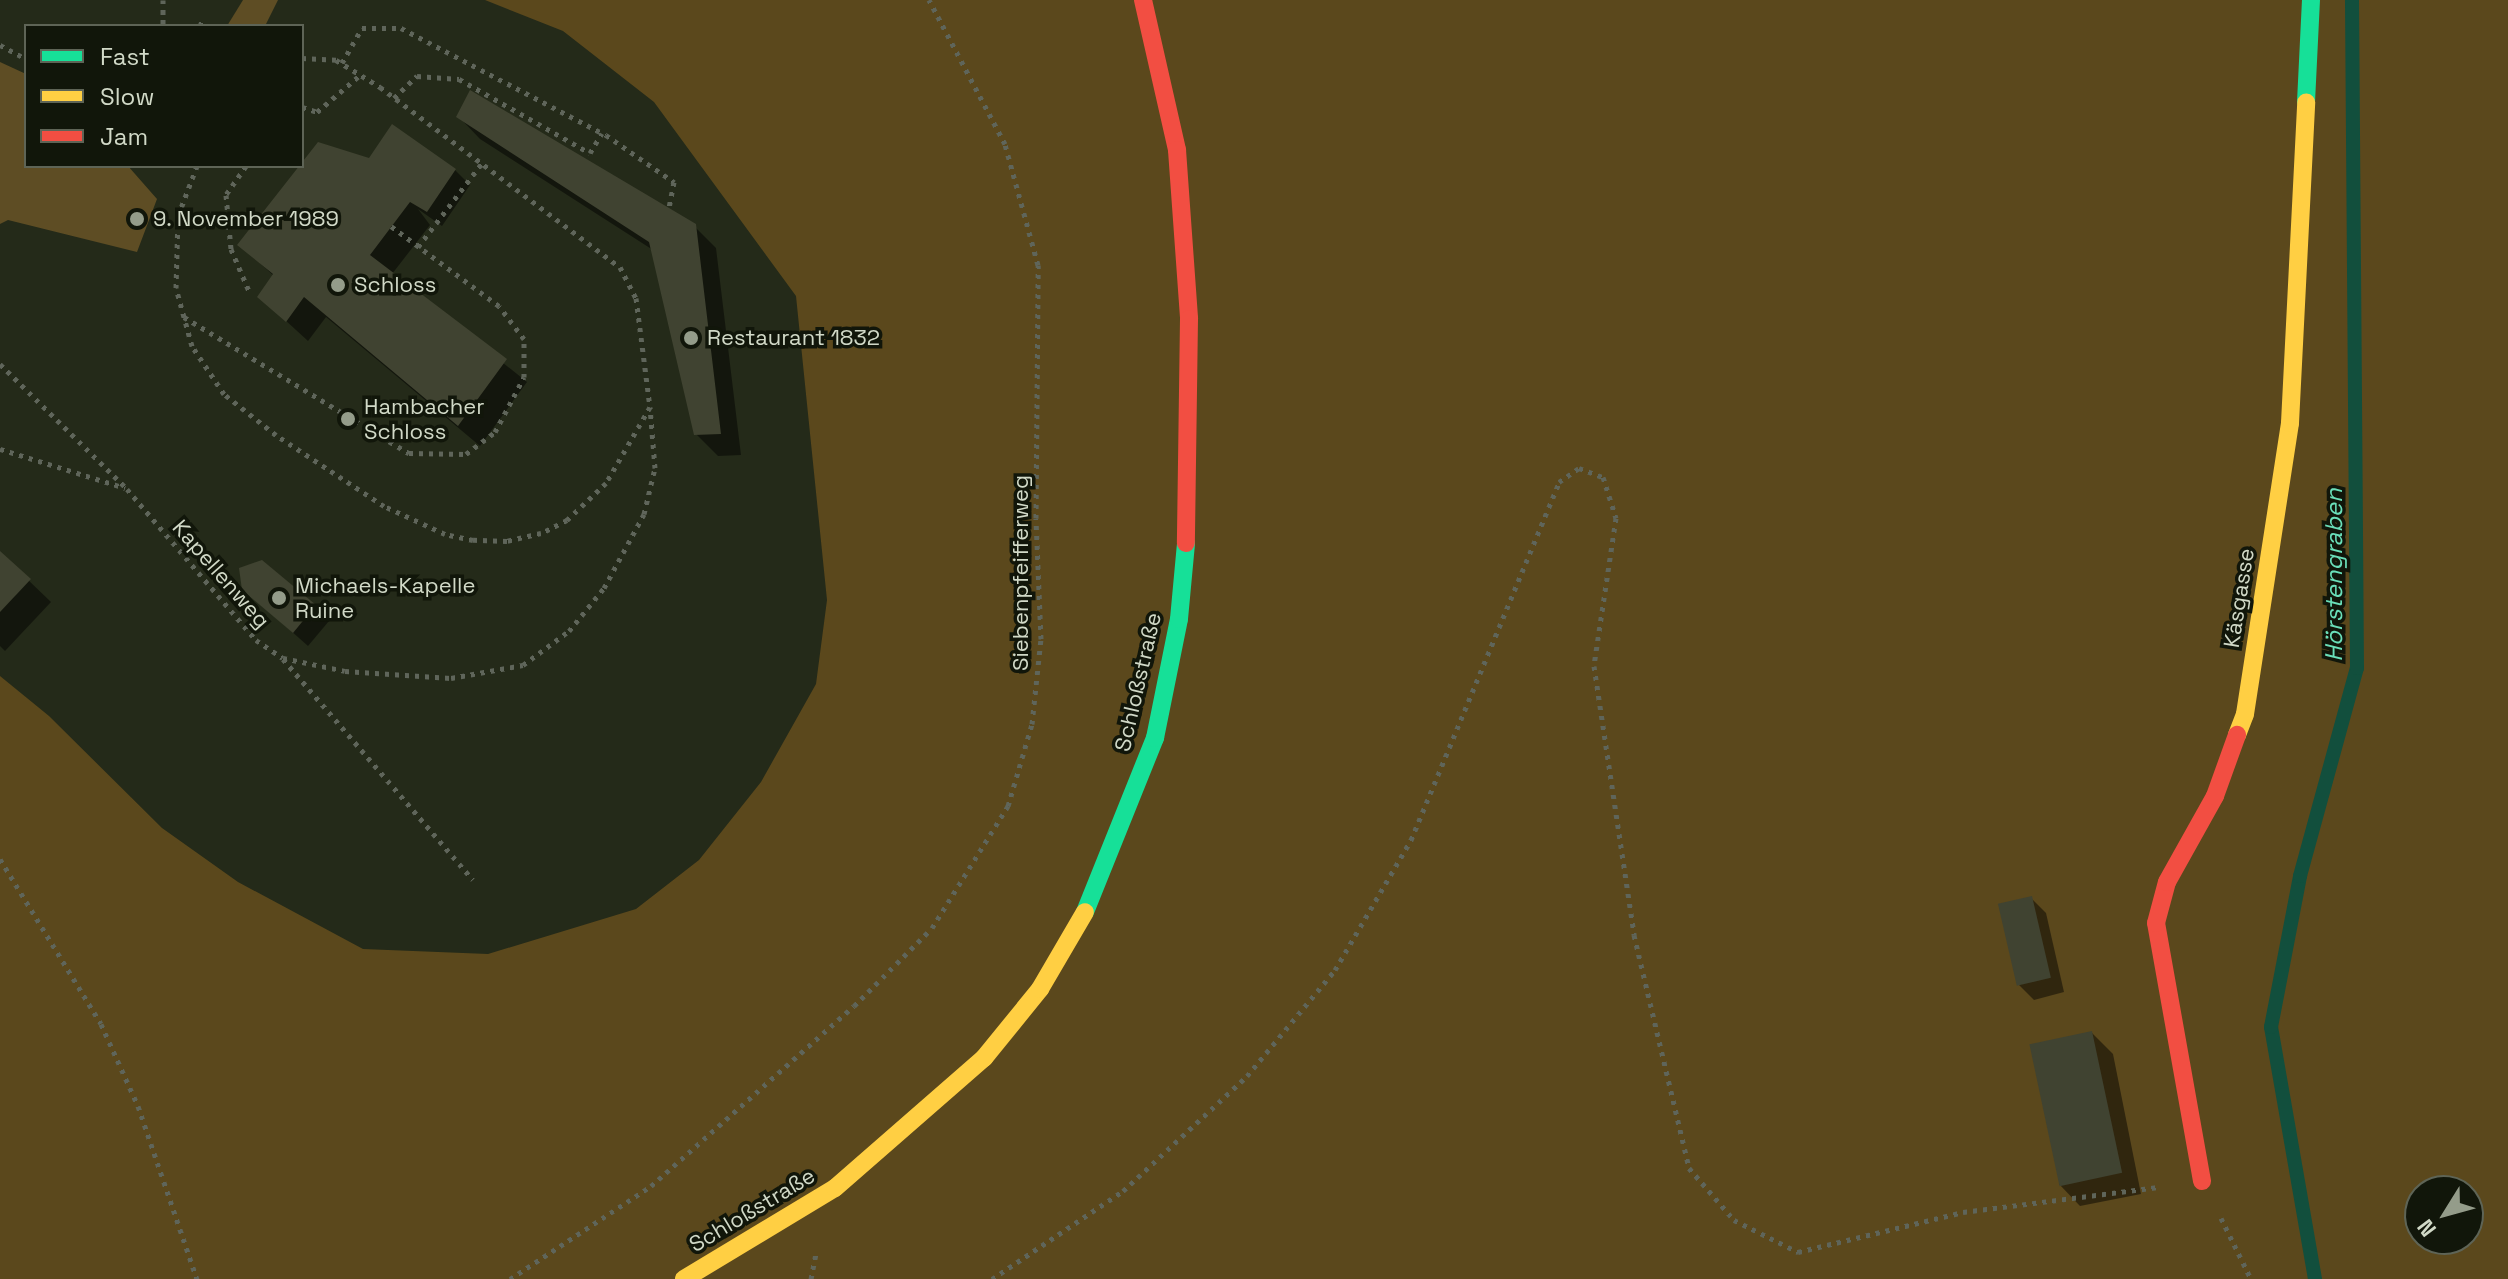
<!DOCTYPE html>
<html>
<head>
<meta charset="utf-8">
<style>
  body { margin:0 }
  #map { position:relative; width:2508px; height:1279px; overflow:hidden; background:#242a19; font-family:"Space Grotesk",sans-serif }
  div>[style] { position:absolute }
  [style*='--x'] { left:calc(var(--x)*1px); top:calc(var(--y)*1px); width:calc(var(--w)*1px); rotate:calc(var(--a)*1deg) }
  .green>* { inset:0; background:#5e4d24 }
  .forest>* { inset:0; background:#5b481c }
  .shadow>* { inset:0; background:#0007 }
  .stream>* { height:14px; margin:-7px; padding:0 7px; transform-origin:7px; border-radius:7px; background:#124f3d }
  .building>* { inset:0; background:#404331; transform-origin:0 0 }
  .path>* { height:5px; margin-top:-2.5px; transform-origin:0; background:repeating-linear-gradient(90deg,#5f655a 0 4px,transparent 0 10px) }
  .fast>* { height:18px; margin:-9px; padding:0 9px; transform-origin:9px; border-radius:9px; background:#16e098 }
  .slow>* { height:18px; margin:-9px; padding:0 9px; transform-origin:9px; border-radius:9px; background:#ffcf43 }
  .jam>* { height:18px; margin:-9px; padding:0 9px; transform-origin:9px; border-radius:9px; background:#f24e42 }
  .dots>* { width:22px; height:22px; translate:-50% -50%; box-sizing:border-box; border:4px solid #11160a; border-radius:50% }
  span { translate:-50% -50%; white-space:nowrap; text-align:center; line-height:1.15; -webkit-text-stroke:7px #11160a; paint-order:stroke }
  .poi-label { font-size:22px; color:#d1d9c7 }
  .left { translate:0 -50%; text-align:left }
  .street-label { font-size:22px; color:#d1d9c7 }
  .water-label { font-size:24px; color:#6adfb9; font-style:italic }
  .legend { position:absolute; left:24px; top:24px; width:280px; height:144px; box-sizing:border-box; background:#11160a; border:2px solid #5e6456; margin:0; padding:10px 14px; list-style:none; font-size:24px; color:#d1d9c7 }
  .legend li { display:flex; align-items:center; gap:16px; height:40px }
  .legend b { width:40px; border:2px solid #5e6456 }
  .north { position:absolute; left:2404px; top:1175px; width:80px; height:80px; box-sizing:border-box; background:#11160a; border:2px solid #5e6456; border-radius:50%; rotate:233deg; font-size:22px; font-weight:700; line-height:32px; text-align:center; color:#d1d9c7 }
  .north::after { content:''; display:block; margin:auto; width:28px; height:36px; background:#949c8a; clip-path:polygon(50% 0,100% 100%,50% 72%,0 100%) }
</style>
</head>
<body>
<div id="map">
  <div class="green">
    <div style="clip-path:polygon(243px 0,278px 0,265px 26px,227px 26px)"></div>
    <div style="clip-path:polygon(0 62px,26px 74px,26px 166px,128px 166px,157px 199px,137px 252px,8px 220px,0 224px)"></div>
  </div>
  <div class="forest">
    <div style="clip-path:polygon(evenodd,485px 0,2508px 0,2508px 1279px,0 1279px,0 676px,49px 716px,162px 828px,238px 882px,363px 949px,488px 954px,636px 909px,699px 860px,761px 782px,816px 684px,827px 600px,796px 296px,654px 102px,563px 31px,485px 0,2420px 1191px,2468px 1191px,2468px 1239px,2420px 1239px,2420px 1191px)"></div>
  </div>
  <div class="shadow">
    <div style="clip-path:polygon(459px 117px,694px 226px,716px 248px,741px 455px,718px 456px,696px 434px,653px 250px,480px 139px)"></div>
    <div style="clip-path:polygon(369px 160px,455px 170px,470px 185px,442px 226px,418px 209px,430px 225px,392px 274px,527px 382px,480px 446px,326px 317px,308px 341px,260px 297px,274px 276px,240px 245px)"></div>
    <div style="clip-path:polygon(0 553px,51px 602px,5px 651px,0 646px)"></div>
    <div style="clip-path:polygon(244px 589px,315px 607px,329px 621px,308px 646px)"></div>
    <div style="clip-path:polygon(2031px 898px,2046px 913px,2064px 992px,2034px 1000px,2019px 985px)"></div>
    <div style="clip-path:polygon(2092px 1033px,2113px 1054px,2141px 1194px,2080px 1206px,2059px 1184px)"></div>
  </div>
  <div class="stream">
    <div style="--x:2315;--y:1279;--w:256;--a:-99.9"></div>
    <div style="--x:2271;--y:1027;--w:154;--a:-79.1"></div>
    <div style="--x:2300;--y:876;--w:216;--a:-74.7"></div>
    <div style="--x:2357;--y:668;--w:668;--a:-90.43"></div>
  </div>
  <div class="building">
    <div style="clip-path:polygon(470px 90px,696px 224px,721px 434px,694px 435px,649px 242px,456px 117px)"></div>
    <div style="clip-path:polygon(392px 124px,456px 169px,427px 212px,410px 202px,370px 255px,507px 359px,458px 426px,304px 297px,286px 322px,257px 297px,273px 274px,237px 245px,318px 142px,369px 158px)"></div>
    <div style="clip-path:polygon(0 551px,31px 579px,0 612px)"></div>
    <div style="clip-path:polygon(262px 560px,316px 605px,293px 633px,242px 590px,239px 568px)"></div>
    <div style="left:2032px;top:896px;width:84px;height:35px;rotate:77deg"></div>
    <div style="left:2092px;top:1031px;width:145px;height:64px;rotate:78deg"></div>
  </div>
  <div class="path">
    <div style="--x:163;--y:0;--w:26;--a:90"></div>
    <div style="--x:65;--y:26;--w:47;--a:0"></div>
    <div style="--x:200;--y:26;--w:8;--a:-67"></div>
    <div style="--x:0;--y:45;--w:30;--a:28"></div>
    <div style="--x:302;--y:58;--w:34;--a:3"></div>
    <div style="--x:336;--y:60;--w:52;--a:31.5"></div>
    <div style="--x:380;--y:87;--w:300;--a:36.9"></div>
    <div style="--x:620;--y:267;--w:35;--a:63"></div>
    <div style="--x:636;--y:298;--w:110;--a:82.7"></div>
    <div style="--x:342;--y:63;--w:40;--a:-60.3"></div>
    <div style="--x:362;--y:28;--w:39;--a:0"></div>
    <div style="--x:401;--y:28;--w:231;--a:27.6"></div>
    <div style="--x:606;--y:135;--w:83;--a:34.7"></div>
    <div style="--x:674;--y:182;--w:26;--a:101"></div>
    <div style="--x:394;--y:98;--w:32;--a:-44"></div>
    <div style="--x:417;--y:76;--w:42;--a:4.1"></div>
    <div style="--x:459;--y:79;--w:150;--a:29.5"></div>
    <div style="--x:590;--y:153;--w:23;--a:-59"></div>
    <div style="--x:302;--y:107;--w:16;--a:18"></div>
    <div style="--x:317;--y:112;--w:57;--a:-40.7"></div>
    <div style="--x:246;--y:166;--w:35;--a:125"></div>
    <div style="--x:226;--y:195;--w:54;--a:84.7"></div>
    <div style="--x:231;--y:249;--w:46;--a:66.8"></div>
    <div style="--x:418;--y:247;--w:106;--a:-52.7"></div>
    <div style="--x:184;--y:317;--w:263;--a:31.2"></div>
    <div style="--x:409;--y:453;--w:57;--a:1"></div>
    <div style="--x:466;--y:454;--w:36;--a:-37"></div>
    <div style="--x:495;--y:432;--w:62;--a:-62.2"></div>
    <div style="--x:524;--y:377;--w:38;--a:-90"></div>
    <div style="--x:524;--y:339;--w:41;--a:-127.1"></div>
    <div style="--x:499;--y:306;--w:134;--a:-143.5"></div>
    <div style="--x:0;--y:364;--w:178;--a:44.5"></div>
    <div style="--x:127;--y:489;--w:199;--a:49.5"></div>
    <div style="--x:256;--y:640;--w:32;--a:34"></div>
    <div style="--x:283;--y:658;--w:63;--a:11.8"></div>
    <div style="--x:345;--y:671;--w:106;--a:3.8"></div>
    <div style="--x:451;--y:678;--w:73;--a:-10.2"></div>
    <div style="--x:523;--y:665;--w:57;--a:-36.5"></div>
    <div style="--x:569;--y:631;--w:55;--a:-50.9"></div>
    <div style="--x:604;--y:588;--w:84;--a:-61.6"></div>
    <div style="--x:644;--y:514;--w:47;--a:-76.6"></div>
    <div style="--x:655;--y:468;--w:61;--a:-94.7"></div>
    <div style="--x:650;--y:407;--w:88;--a:120.1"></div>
    <div style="--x:606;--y:483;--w:54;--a:136.5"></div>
    <div style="--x:567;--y:520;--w:29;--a:153"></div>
    <div style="--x:541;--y:533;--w:35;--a:167"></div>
    <div style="--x:507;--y:541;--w:34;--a:-178"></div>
    <div style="--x:473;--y:540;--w:29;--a:-168"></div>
    <div style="--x:445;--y:534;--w:67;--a:-155.3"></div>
    <div style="--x:384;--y:506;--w:129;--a:-146.7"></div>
    <div style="--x:276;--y:435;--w:66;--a:-141.7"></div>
    <div style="--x:224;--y:394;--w:58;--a:-123.7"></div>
    <div style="--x:192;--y:346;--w:60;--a:-105.4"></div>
    <div style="--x:176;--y:288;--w:72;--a:-88.4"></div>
    <div style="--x:178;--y:216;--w:53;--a:-69.2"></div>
    <div style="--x:0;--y:449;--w:131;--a:17.3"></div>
    <div style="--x:283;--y:659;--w:291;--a:49.3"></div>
    <div style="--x:0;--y:859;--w:193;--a:58.5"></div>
    <div style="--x:101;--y:1024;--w:90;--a:65.7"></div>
    <div style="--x:138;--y:1106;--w:183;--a:71.2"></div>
    <div style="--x:2221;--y:1218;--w:68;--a:63.8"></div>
    <div style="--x:510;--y:1279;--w:169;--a:-33.4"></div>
    <div style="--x:651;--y:1186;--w:271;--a:-41.6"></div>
    <div style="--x:854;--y:1006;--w:110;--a:-45"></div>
    <div style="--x:932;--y:928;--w:144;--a:-58.1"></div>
    <div style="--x:1008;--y:806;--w:85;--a:-73.7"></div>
    <div style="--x:1032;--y:724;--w:85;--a:-84"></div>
    <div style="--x:1041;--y:639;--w:121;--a:-92.4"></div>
    <div style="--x:1036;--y:518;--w:253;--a:-89.5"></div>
    <div style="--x:1038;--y:265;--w:125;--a:-105.3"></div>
    <div style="--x:1005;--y:144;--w:163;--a:-117.8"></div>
    <div style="--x:811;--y:1279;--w:26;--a:-79"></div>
    <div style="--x:992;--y:1279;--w:158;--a:-33.9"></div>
    <div style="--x:1123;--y:1191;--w:169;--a:-42.8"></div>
    <div style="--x:1247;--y:1076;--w:138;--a:-50.3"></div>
    <div style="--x:1335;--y:970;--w:151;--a:-59.7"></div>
    <div style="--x:1411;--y:840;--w:387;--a:-67.5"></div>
    <div style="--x:1559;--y:482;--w:24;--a:-35"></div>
    <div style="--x:1579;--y:468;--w:26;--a:21"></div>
    <div style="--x:1603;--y:477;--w:43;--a:72.4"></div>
    <div style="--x:1616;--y:518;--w:150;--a:98.5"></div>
    <div style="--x:1594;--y:666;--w:272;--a:81.5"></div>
    <div style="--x:1634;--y:935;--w:239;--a:76.7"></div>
    <div style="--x:1689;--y:1168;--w:69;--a:49.1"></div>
    <div style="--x:1734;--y:1220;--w:72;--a:26.6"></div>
    <div style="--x:1798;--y:1252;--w:170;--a:-13.6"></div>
    <div style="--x:1963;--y:1212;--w:197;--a:-7.3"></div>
  </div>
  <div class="fast">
    <div style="--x:2306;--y:102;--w:102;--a:-87.2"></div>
    <div style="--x:1085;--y:912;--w:188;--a:-68.1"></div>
    <div style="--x:1155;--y:738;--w:121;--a:-78.6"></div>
    <div style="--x:1179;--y:619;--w:76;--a:-84.7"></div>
  </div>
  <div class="slow">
    <div style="--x:2237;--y:735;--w:22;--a:-69"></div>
    <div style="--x:2245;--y:714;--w:294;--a:-81.2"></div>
    <div style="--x:2290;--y:423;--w:321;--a:-87.1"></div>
    <div style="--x:684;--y:1279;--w:176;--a:-31.1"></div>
    <div style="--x:835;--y:1188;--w:198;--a:-41.1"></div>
    <div style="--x:984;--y:1058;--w:89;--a:-50.9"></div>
    <div style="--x:1040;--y:989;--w:89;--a:-59.7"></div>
  </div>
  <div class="jam">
    <div style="--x:1143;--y:0;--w:154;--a:77.2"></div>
    <div style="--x:1177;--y:150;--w:169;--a:85.9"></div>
    <div style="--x:1189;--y:319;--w:224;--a:90.8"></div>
    <div style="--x:2202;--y:1181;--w:262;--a:-100.1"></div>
    <div style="--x:2156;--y:923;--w:42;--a:-75"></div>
    <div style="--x:2167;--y:882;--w:98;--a:-60.8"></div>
    <div style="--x:2215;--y:796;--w:65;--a:-70.2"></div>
  </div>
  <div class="dots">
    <div style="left:137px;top:219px;background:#949c8a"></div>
    <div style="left:338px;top:285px;background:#949c8a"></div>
    <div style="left:691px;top:338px;background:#949c8a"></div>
    <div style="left:348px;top:419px;background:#949c8a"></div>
    <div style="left:279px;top:598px;background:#949c8a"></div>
  </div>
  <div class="poi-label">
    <span class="left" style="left:153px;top:219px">9. November 1989</span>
    <span class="left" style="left:354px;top:285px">Schloss</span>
    <span class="left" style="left:707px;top:338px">Restaurant 1832</span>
    <span class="left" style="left:364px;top:419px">Hambacher<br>Schloss</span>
    <span class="left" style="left:295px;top:598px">Michaels-Kapelle<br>Ruine</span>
  </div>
  <div class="street-label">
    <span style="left:1021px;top:573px;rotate:-90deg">Siebenpfeifferweg</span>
    <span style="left:221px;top:574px;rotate:49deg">Kapellenweg</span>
    <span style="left:2239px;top:598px;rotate:-81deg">Käsgasse</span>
    <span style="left:1138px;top:682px;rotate:-77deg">Schloßstraße</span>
    <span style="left:752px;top:1210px;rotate:-31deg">Schloßstraße</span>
  </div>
  <div class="water-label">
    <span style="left:2334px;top:575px;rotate:-90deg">Hörstengraben</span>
  </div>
  <ul class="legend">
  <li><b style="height:10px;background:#16e098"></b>Fast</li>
  <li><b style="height:10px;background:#ffcf43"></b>Slow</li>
  <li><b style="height:10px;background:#f24e42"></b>Jam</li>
  </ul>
  <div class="north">N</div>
</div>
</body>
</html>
